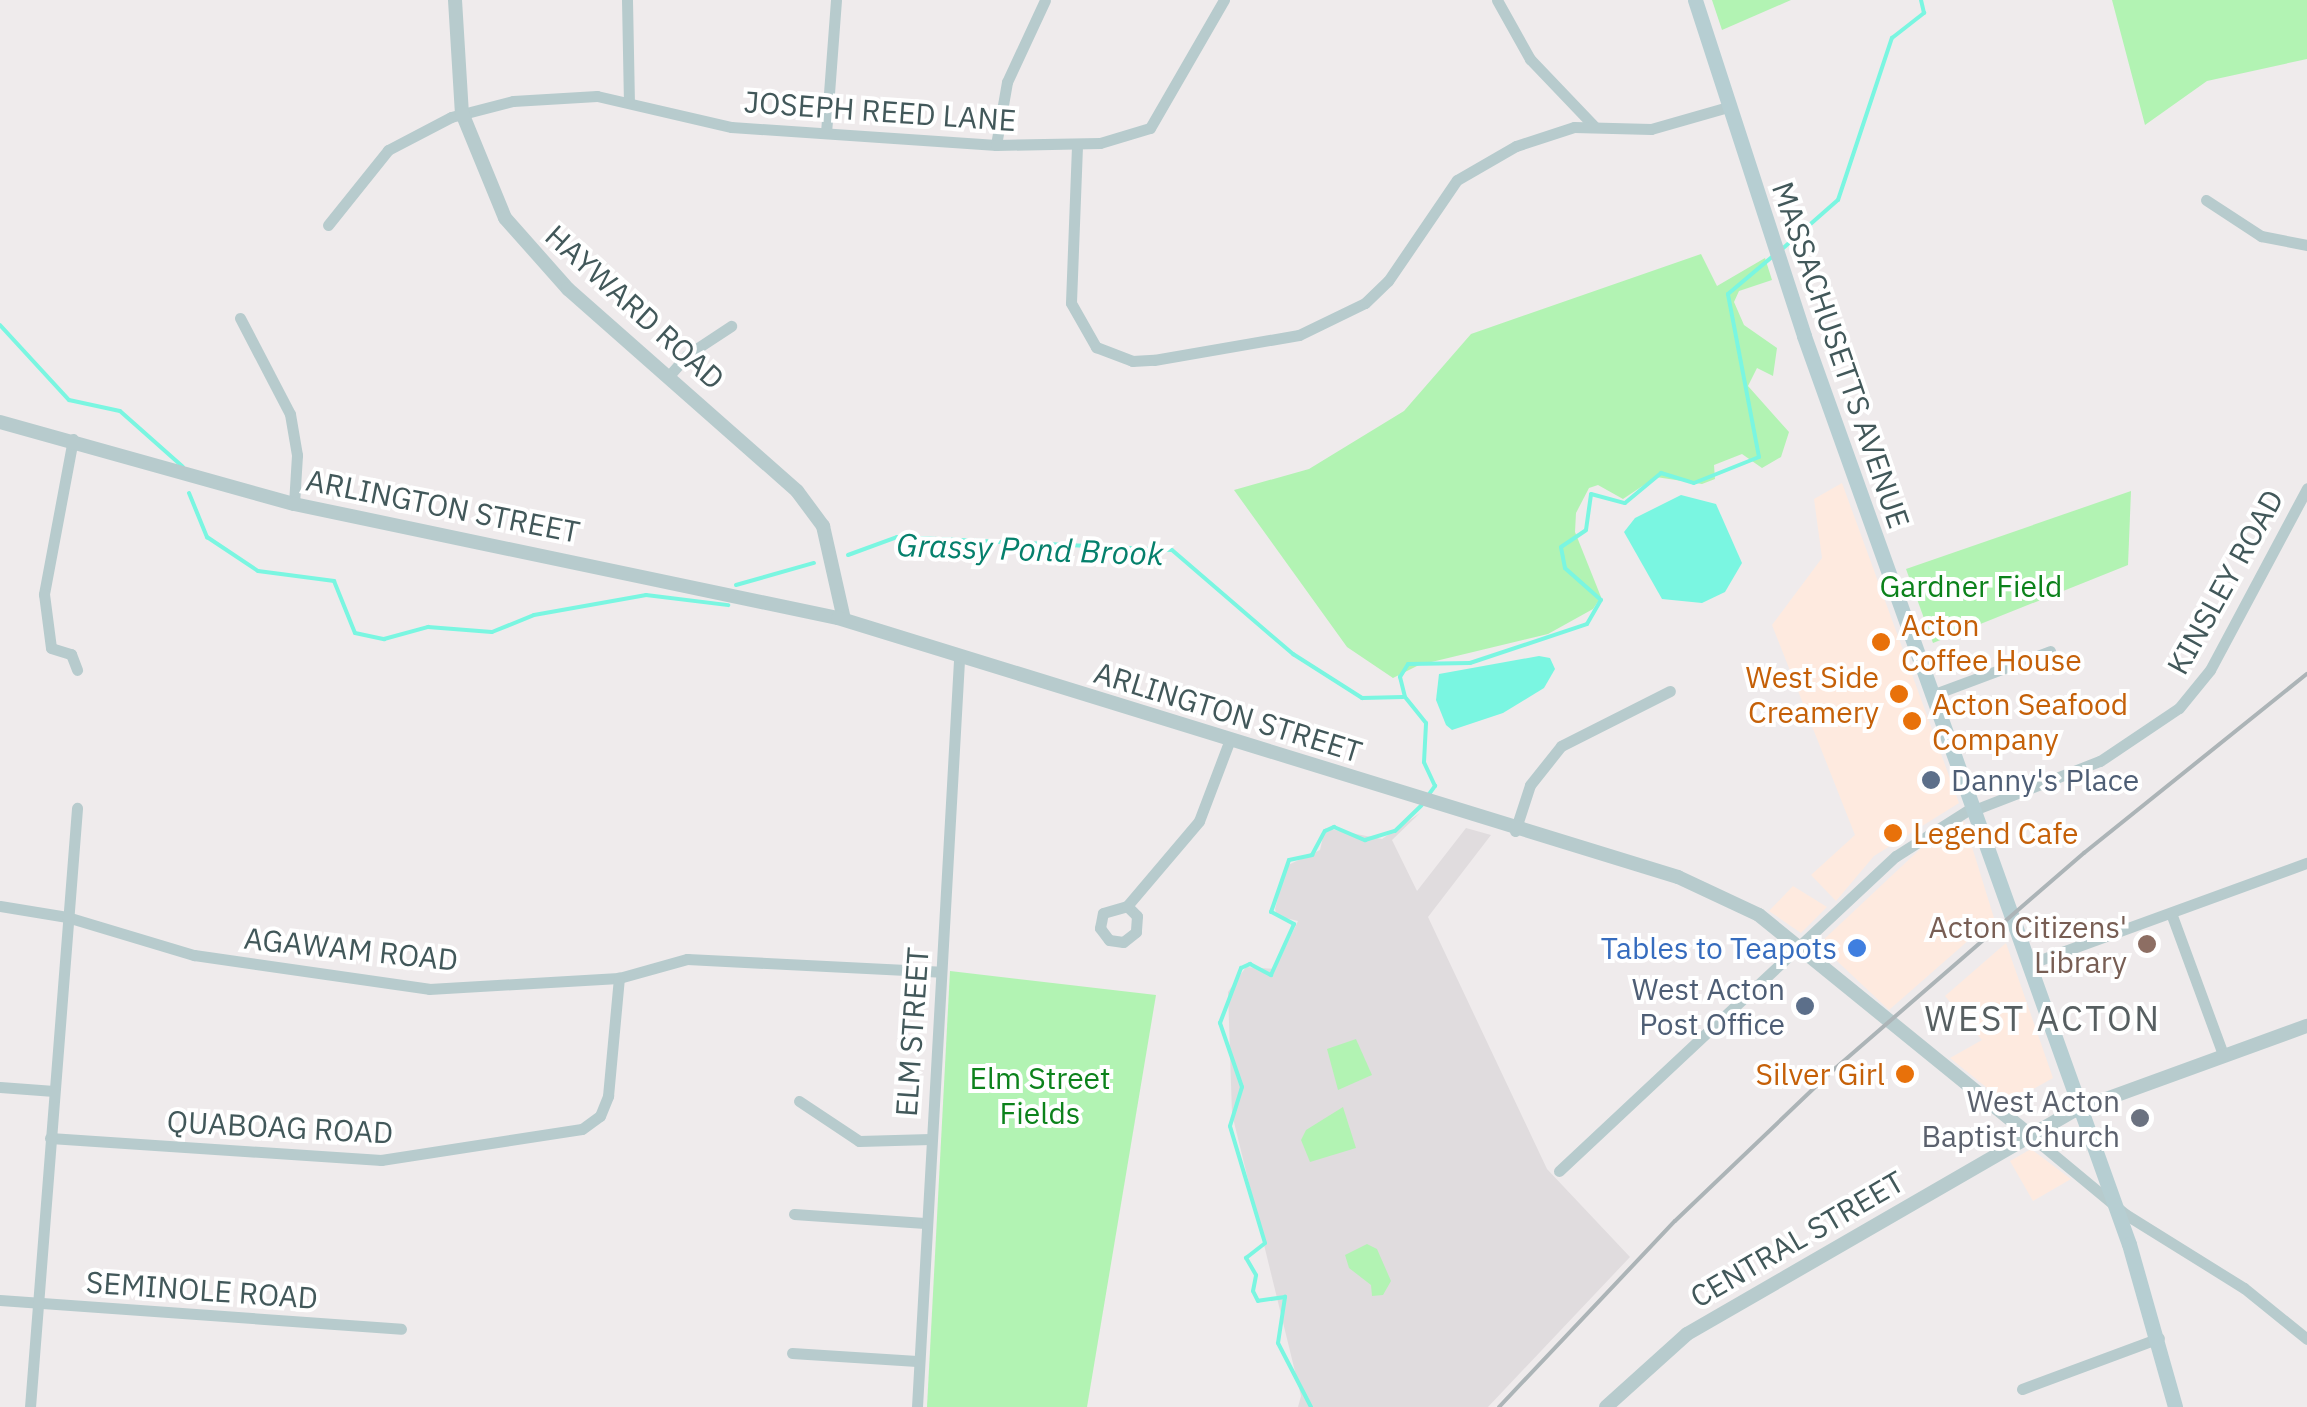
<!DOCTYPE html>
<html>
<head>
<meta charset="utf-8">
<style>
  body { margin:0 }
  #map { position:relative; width:2307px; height:1407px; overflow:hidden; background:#efebec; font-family:"IBM Plex Sans",sans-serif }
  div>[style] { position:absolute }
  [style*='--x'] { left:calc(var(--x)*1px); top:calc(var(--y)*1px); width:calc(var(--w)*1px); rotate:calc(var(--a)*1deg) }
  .commercial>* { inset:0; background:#feeadf }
  .education>* { inset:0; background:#e0dcde }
  .green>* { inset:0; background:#b2f3b3 }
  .water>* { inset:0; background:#7af6e1 }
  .stream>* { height:4px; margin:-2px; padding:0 2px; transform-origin:2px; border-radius:2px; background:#7af6e1 }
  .minor>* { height:11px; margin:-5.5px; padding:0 5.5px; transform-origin:5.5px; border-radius:5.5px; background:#b7cbcd }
  .tertiary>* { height:14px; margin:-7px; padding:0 7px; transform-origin:7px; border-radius:7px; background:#b7cbcd }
  .secondary>* { height:15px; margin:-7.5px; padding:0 7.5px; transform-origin:7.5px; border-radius:7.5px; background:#b6ced2 }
  .rail>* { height:4px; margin:-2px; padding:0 2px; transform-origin:2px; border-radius:2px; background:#acb4b7 }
  .dots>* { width:28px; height:28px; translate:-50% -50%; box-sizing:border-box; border:5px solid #fff; border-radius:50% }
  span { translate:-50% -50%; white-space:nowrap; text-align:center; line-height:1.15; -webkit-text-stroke:8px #fff; paint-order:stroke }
  .street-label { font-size:30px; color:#42585a }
  .park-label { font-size:30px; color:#0c821b }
  .food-label { font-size:30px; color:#c56008 }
  .left { translate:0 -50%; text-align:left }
  .right { translate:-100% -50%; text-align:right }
  .service-label { font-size:30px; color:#4e5e75 }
  .education-label { font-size:30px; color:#785e54 }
  .shop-label { font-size:30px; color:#366cbe }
  .worship-label { font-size:30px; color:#5b616d }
  .water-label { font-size:32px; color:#05806c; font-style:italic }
  .quarter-label { font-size:35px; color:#575f61; letter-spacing:2.5px }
</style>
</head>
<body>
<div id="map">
  <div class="commercial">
    <div style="clip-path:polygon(1842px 483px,1959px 803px,1874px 856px,1836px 901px,1811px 875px,1855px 835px,1772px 625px,1822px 558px,1814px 499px)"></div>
    <div style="clip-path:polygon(1964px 821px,1994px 918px,1889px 1010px,1819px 944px,1919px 850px)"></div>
    <div style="clip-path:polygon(1793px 886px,1827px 907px,1801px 933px,1769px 911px)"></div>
    <div style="clip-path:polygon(2006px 943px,2053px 1078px,2007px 1104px,1950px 1058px,1982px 1040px,1945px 996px)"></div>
    <div style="clip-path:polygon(2031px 1149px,2071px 1179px,2033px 1201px,2010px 1161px)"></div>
  </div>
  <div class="education">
    <div style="clip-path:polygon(1420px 813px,1392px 840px,1417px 891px,1466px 828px,1491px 835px,1428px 917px,1547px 1169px,1630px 1257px,1488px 1407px,1298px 1407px,1301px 1396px,1232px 1114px,1228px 992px,1246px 967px,1275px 969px,1298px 921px,1277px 916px,1275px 909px,1286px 866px,1320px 850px,1325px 828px,1382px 839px)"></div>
  </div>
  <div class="green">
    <div style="clip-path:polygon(1712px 0,1791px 0,1722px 30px)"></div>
    <div style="clip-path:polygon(2112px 0,2307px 0,2307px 59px,2207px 81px,2145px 125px)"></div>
    <div style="clip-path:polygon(1701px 254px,1717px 286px,1765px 258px,1772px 280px,1739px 291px,1734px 302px,1744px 325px,1777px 348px,1773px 376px,1757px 368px,1748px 386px,1789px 432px,1781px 457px,1762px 468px,1742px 454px,1714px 465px,1715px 479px,1702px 484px,1656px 477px,1623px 499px,1598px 485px,1589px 488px,1576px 513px,1575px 532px,1601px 597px,1593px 609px,1548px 634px,1419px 665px,1393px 678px,1347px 647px,1234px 490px,1309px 469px,1404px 411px,1471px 334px)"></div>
    <div style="clip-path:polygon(2131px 491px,2128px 565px,1933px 643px,1906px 569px)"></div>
    <div style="clip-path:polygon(950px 971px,1156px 995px,1087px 1407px,927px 1407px)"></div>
    <div style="clip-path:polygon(1356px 1039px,1372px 1075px,1338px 1090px,1327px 1049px)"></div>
    <div style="clip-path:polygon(1343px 1107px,1356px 1148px,1310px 1162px,1301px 1140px,1306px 1130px)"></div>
    <div style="clip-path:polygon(1367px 1244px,1377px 1249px,1391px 1281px,1383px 1295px,1372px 1296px,1371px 1285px,1349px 1268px,1345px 1255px)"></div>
  </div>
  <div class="water">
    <div style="clip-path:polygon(1681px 495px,1716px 504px,1742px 563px,1725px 592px,1702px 603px,1662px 599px,1624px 532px,1635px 518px)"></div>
    <div style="clip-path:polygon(1539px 656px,1550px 658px,1555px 669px,1544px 688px,1503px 713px,1452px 730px,1446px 725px,1436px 700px,1439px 674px)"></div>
  </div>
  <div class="stream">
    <div style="--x:1781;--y:250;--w:76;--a:-41.3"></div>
    <div style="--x:1838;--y:200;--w:171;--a:-71.6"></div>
    <div style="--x:1892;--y:38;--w:41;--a:-38"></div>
    <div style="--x:1924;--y:13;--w:13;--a:-103"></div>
    <div style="--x:0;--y:325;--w:102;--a:47.4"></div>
    <div style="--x:69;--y:400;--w:52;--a:12.2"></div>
    <div style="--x:120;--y:411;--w:84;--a:41.6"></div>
    <div style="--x:189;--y:493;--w:48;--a:67.8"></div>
    <div style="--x:207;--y:537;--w:61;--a:33.7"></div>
    <div style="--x:258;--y:571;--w:77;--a:7.5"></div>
    <div style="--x:334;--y:581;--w:56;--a:68"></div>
    <div style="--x:355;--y:633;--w:30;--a:12"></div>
    <div style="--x:384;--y:639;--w:46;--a:-15.3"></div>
    <div style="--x:428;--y:627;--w:64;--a:4.5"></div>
    <div style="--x:492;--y:632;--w:45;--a:-22"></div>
    <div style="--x:534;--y:615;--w:114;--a:-10.1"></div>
    <div style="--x:646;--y:595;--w:83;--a:7"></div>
    <div style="--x:848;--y:555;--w:52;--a:-20.2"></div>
    <div style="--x:897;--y:537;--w:275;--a:2.7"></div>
    <div style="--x:1172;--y:550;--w:160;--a:40.7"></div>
    <div style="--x:1293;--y:654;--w:82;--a:32.5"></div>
    <div style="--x:1362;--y:698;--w:41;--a:-1.4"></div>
    <div style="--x:736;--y:585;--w:81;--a:-15.8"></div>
    <div style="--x:1427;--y:797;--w:14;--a:-54"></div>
    <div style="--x:1435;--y:786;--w:26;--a:-115"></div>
    <div style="--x:1424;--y:762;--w:39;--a:-87"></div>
    <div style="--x:1426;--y:723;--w:33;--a:-129"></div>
    <div style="--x:1405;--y:697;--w:21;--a:-104"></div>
    <div style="--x:1400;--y:677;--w:15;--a:-58"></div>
    <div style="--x:1408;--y:664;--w:62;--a:-0.9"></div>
    <div style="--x:1470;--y:663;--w:123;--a:-18.4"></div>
    <div style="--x:1587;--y:624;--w:28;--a:-60"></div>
    <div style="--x:1601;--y:600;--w:48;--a:-138.4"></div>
    <div style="--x:1565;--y:568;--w:21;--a:-101"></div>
    <div style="--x:1561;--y:547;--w:30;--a:-34"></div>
    <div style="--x:1586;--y:530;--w:36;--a:-82"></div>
    <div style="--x:1591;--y:494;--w:35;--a:15"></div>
    <div style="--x:1625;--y:503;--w:47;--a:-39.8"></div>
    <div style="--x:1661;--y:473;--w:34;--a:17"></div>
    <div style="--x:1694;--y:483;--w:70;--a:-21.8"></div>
    <div style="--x:1759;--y:457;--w:166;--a:-100.8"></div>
    <div style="--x:1728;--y:294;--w:59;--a:-40.2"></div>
    <div style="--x:1311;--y:1407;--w:72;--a:-117.3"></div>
    <div style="--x:1278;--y:1343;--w:47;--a:-81.3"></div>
    <div style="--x:1285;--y:1297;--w:27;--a:172"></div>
    <div style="--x:1258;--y:1301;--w:11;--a:-117"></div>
    <div style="--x:1253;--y:1291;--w:16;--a:-79"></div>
    <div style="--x:1256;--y:1275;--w:20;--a:-120"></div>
    <div style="--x:1246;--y:1258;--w:24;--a:-38"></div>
    <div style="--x:1265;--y:1243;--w:122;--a:-106.7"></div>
    <div style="--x:1230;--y:1126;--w:41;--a:-72.9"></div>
    <div style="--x:1242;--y:1087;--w:68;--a:-109"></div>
    <div style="--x:1220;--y:1023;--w:59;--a:-69.1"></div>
    <div style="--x:1241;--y:968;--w:10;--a:-24"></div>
    <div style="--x:1250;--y:964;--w:24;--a:28"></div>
    <div style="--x:1271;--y:975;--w:56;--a:-65.7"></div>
    <div style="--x:1294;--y:924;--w:26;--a:-152"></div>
    <div style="--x:1271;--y:912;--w:55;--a:-70.9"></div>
    <div style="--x:1289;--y:860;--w:24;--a:-12"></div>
    <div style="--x:1312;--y:855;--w:27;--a:-62"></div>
    <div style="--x:1325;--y:831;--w:10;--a:-24"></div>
    <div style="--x:1334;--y:827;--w:34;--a:23"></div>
    <div style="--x:1365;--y:840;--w:31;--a:-17"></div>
    <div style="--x:1395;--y:831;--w:37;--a:-44"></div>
  </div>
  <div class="minor">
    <div style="--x:627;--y:0;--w:102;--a:88.9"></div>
    <div style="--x:1497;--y:0;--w:68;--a:60.8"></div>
    <div style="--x:1530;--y:59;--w:94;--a:46.3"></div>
    <div style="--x:826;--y:133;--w:133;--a:-85.7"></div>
    <div style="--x:996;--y:145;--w:64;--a:-80.1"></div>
    <div style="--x:1007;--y:82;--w:90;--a:-65.1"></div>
    <div style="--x:1077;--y:146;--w:157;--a:92.2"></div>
    <div style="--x:1071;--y:303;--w:51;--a:60.4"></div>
    <div style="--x:1096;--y:347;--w:39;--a:21"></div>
    <div style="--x:1132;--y:361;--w:22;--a:-3"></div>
    <div style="--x:1154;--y:360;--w:147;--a:-9.8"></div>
    <div style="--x:1299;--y:335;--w:73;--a:-25.9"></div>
    <div style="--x:1365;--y:303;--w:32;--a:-44"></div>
    <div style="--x:1388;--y:281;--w:122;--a:-55.7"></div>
    <div style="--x:1457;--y:180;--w:68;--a:-30"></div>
    <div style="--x:1516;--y:146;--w:61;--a:-18.1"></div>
    <div style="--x:1574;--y:127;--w:77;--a:1.5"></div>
    <div style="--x:1651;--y:129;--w:80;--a:-15.9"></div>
    <div style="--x:2206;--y:200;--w:66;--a:33.2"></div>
    <div style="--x:2261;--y:236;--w:47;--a:11.1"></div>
    <div style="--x:328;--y:225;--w:96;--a:-51.3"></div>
    <div style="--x:388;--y:150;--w:71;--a:-27.6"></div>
    <div style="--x:451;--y:117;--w:64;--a:-14.5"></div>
    <div style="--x:513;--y:101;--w:84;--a:-3.4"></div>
    <div style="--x:597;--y:96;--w:138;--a:13"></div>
    <div style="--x:731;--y:127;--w:266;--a:3.9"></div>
    <div style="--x:996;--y:145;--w:104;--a:-1.1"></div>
    <div style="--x:1100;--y:143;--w:52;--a:-16.7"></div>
    <div style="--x:1150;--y:128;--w:148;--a:-60"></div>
    <div style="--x:240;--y:318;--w:108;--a:62.5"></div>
    <div style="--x:290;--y:414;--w:42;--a:80.3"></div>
    <div style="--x:297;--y:455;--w:49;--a:93.5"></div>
    <div style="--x:668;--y:377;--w:29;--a:-49"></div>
    <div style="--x:687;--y:355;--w:53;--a:-33.4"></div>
    <div style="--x:73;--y:439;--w:158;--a:100.6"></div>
    <div style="--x:44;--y:594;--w:54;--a:82.6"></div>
    <div style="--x:51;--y:648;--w:21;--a:17"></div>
    <div style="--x:71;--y:654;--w:17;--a:69"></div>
    <div style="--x:1932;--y:695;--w:126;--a:-20.4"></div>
    <div style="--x:1974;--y:810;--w:135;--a:-21.3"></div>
    <div style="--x:2100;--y:761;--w:95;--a:-33.9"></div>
    <div style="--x:2179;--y:708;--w:49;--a:-50.8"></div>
    <div style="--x:2210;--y:670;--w:206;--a:-61.9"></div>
    <div style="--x:1515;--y:831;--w:48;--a:-71.9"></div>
    <div style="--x:1530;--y:785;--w:50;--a:-51.5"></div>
    <div style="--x:1561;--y:746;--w:122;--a:-26.8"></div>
    <div style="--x:0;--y:906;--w:68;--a:9.3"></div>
    <div style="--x:67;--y:917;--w:133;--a:16.7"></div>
    <div style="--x:194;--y:955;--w:237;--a:8.2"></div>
    <div style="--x:429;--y:989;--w:190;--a:-3.3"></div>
    <div style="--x:619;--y:978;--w:71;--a:-15.6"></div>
    <div style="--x:687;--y:959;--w:254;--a:2.9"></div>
    <div style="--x:1127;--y:906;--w:14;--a:45"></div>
    <div style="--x:1137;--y:916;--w:16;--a:94"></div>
    <div style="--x:1136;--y:932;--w:16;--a:142"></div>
    <div style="--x:1123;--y:942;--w:14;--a:-172"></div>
    <div style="--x:1109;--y:940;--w:15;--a:-127"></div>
    <div style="--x:1100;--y:928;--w:15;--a:-79"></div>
    <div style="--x:1103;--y:913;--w:25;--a:-16"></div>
    <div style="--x:1127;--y:906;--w:111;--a:-49.7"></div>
    <div style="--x:1199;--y:821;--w:85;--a:-69.2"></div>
    <div style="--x:2171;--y:913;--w:150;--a:69.8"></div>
    <div style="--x:2029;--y:964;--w:296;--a:-20"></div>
    <div style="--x:0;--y:1087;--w:54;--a:4.2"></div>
    <div style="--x:799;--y:1101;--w:72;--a:33.7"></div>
    <div style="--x:859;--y:1141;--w:71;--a:-1.6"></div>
    <div style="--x:2030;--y:1135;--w:124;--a:39.7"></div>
    <div style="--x:2125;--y:1214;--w:140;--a:31.9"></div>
    <div style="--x:2244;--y:1288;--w:81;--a:39"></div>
    <div style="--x:50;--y:1138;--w:332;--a:3.8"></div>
    <div style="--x:381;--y:1160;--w:203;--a:-8.8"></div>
    <div style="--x:582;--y:1129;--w:22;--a:-36"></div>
    <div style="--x:600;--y:1116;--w:22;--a:-68"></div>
    <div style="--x:608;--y:1096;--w:119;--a:-84.7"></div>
    <div style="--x:1559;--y:1171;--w:461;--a:-43.1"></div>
    <div style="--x:1896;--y:856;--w:91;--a:-32.5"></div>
    <div style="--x:794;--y:1214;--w:131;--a:3.9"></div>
    <div style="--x:0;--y:1300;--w:402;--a:4.1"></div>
    <div style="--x:792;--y:1353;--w:125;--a:3.7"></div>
    <div style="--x:2022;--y:1389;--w:146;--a:-20.4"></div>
    <div style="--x:30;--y:1407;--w:601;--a:-85.51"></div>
    <div style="--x:917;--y:1407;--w:748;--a:-86.78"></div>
  </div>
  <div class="tertiary">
    <div style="--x:455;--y:0;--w:113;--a:86.5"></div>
    <div style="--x:462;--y:113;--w:113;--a:67.7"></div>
    <div style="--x:505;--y:218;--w:95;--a:48.4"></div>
    <div style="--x:568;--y:289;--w:305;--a:41.4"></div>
    <div style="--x:797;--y:491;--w:44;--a:53.4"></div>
    <div style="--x:823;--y:526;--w:95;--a:77.3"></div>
    <div style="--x:0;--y:422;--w:305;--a:15.6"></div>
    <div style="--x:294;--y:504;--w:556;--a:11.84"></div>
    <div style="--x:838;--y:618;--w:879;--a:17.14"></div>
    <div style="--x:1678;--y:877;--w:89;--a:25.1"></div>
    <div style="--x:1759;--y:915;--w:349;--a:39.1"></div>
    <div style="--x:1606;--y:1407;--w:109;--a:-42"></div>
    <div style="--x:1687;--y:1334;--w:446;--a:-30"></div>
    <div style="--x:2073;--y:1111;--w:249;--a:-20"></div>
  </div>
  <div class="secondary">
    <div style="--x:1695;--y:0;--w:353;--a:72"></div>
    <div style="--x:1804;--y:336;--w:964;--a:70.31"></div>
    <div style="--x:2129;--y:1244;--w:169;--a:74.2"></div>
  </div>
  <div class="rail">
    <div style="--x:1499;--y:1407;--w:256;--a:-46.6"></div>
    <div style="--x:1675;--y:1221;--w:216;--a:-43.7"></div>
    <div style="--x:1831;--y:1072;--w:335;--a:-40.9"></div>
    <div style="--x:2084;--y:853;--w:286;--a:-38.8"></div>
  </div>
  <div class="dots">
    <div style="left:1881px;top:642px;background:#e8710a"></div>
    <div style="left:1899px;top:694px;background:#e8710a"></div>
    <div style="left:1912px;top:721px;background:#e8710a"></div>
    <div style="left:1931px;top:780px;background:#5c6f8a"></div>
    <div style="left:1893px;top:833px;background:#e8710a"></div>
    <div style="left:2147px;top:944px;background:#8d6e63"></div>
    <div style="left:1857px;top:948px;background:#3f7fe0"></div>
    <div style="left:1805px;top:1006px;background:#5c6f8a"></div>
    <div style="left:1905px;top:1074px;background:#e8710a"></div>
    <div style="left:2140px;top:1118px;background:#6b7280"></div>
  </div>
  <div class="street-label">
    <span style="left:880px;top:111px;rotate:4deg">JOSEPH REED LANE</span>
    <span style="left:635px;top:307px;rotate:42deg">HAYWARD ROAD</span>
    <span style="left:1841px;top:355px;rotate:71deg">MASSACHUSETTS AVENUE</span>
    <span style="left:443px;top:506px;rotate:11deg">ARLINGTON STREET</span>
    <span style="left:2225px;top:582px;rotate:-61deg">KINSLEY ROAD</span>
    <span style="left:1228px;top:712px;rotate:17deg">ARLINGTON STREET</span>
    <span style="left:351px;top:949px;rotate:6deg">AGAWAM ROAD</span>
    <span style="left:912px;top:1032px;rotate:-86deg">ELM STREET</span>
    <span style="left:280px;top:1127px;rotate:3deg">QUABOAG ROAD</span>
    <span style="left:1797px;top:1239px;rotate:-30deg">CENTRAL STREET</span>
    <span style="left:202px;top:1290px;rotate:4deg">SEMINOLE ROAD</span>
  </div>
  <div class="park-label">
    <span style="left:1971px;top:586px">Gardner Field</span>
    <span style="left:1040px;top:1095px">Elm Street<br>Fields</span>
  </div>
  <div class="food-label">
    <span class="left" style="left:1901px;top:642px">Acton<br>Coffee House</span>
    <span class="right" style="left:1879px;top:694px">West Side<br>Creamery</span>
    <span class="left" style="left:1932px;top:721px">Acton Seafood<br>Company</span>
    <span class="left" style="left:1913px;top:833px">Legend Cafe</span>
    <span class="right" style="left:1885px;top:1074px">Silver Girl</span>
  </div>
  <div class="service-label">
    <span class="left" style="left:1951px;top:780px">Danny's Place</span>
    <span class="right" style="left:1785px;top:1006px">West Acton<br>Post Office</span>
  </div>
  <div class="education-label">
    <span class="right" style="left:2127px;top:944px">Acton Citizens'<br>Library</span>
  </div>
  <div class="shop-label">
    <span class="right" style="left:1837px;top:948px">Tables to Teapots</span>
  </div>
  <div class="worship-label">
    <span class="right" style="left:2120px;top:1118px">West Acton<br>Baptist Church</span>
  </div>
  <div class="water-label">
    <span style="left:1030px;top:549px;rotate:2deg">Grassy Pond Brook</span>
  </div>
  <div class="quarter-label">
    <span style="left:2043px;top:1018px">WEST ACTON</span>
  </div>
</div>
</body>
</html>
